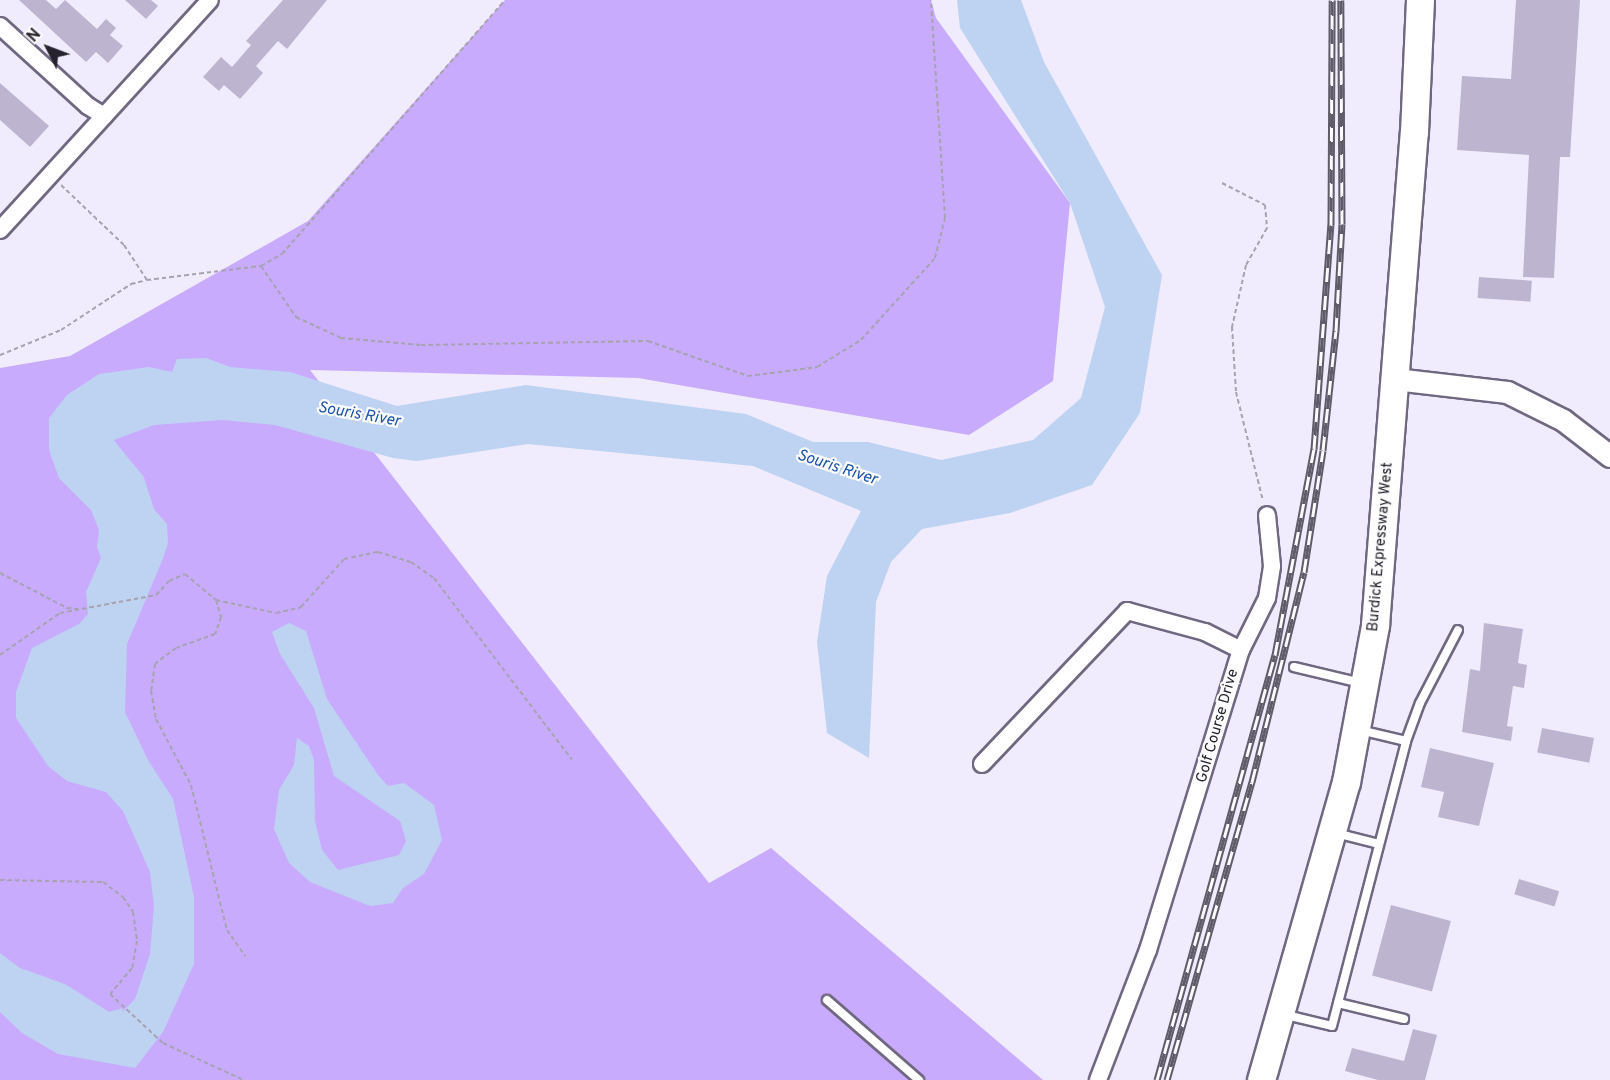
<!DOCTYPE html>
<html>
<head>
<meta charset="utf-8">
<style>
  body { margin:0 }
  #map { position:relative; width:1610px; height:1080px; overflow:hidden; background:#f1ecfd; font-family:Overpass,sans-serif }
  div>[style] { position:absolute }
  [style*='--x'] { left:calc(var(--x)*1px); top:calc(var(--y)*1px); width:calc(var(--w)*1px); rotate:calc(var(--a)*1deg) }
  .green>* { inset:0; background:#c9abfe }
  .water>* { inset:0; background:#bed2f1 }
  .river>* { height:26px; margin:-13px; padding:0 13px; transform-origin:13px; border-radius:13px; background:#bed2f1 }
  .building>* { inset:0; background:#bdb5d0; transform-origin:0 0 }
  .path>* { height:2px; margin-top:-1px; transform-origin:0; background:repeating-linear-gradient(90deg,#a7a2b1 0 4.5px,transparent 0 7.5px) }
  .roads { filter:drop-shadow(2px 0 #706881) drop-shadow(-2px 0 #706881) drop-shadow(0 2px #706881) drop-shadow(0 -2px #706881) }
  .service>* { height:8px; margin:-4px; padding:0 4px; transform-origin:4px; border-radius:4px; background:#fff }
  .minor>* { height:16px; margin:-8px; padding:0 8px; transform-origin:8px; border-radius:8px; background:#fff }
  .tertiary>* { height:21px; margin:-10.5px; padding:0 10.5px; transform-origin:10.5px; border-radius:10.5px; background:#fff }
  .primary>* { height:27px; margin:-13.5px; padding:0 13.5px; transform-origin:13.5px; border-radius:13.5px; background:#fff }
  .rail>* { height:7px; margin-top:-3.5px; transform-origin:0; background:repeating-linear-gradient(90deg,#fcfcfc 0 14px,#605b68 0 28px); box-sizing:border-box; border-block:2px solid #605b68 }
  span { translate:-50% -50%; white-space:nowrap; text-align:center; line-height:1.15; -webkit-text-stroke:4.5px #fcfcfc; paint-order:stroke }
  .street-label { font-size:15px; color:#27232e }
  .water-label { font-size:16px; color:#1952a8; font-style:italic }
  .north { position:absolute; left:18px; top:18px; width:60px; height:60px; -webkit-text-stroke:4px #fcfcfc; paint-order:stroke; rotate:312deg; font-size:16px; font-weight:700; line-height:24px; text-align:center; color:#27232e }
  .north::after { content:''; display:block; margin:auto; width:21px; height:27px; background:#27232e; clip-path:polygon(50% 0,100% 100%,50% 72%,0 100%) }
</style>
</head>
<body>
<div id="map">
  <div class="green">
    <div style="clip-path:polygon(505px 0,931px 0,936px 18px,1070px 203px,1053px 381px,969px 435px,638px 378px,310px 370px,709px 883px,771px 848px,1043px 1080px,0 1080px,0 368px,70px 356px,308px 221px)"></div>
  </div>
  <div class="water">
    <div style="clip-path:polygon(957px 0,1021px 0,1044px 62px,1162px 275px,1140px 413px,1092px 485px,1010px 513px,922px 529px,891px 562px,876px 602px,869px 758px,827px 733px,817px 642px,827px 576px,861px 511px,753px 466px,528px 444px,417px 461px,393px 458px,275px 425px,222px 420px,154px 425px,109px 442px,120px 471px,167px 524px,168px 543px,162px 561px,127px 644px,125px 712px,148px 760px,173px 799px,194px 897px,194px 964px,163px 1032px,135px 1068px,58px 1054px,22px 1033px,0 1012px,0 953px,20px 968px,65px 984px,109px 1012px,123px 1008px,122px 1012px,135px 999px,150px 954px,154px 906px,150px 872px,123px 811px,106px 792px,67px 781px,48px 766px,16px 718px,16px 692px,32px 648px,79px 624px,88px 614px,86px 592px,101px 558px,97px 547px,99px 530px,91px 510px,59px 478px,49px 450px,49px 418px,67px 395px,99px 374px,149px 367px,172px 372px,177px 359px,206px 358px,230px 367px,290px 372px,397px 406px,526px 385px,746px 414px,813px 442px,868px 442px,941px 460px,1033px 440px,1081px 398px,1105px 307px,1070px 203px,960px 28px)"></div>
    <div style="clip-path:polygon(289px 623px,306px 631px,327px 699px,378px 775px,388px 786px,404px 783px,434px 805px,442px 840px,424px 874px,403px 888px,393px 903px,370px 906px,310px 882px,289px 863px,274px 829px,279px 790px,294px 765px,297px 738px,309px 746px,314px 760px,315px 821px,322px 850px,338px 870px,399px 855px,406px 841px,400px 821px,334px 776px,314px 708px,280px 654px,272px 632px)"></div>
  </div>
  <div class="river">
    <div style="--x:100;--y:444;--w:50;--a:50.6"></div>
    <div style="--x:132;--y:483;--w:36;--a:72"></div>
  </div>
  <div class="building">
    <div style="clip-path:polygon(19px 0,46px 0,56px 9px,65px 0,97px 29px,106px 19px,116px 28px,110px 35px,123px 46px,108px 63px,96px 52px,86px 62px)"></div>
    <div style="clip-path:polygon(125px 0,151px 0,158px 6px,146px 19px)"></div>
    <div style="clip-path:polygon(283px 0,327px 0,287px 49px,278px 41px,256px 66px,263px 73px,240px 99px,224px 85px,219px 91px,203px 77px,221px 57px,232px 67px,251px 45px,246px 41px)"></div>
    <div style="clip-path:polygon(1516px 0,1580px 0,1570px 157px,1560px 157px,1554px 278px,1523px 277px,1529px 155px,1457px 150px,1462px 76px,1511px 79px)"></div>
    <div style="clip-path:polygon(0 83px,49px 126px,30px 147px,0 120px)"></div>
    <div style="left:1479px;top:277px;width:53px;height:21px;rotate:4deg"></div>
    <div style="clip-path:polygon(1484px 623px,1523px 629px,1518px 663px,1527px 665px,1524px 688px,1513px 686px,1507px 726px,1513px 727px,1511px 741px,1462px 732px,1470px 669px,1480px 671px)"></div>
    <div style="left:1542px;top:728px;width:53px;height:25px;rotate:11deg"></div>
    <div style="clip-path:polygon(1430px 748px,1494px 763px,1479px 826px,1438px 817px,1444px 792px,1421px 787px)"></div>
    <div style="left:1519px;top:879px;width:42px;height:16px;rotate:17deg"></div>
    <div style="left:1391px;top:905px;width:62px;height:73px;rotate:15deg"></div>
    <div style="clip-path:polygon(1413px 1029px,1437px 1035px,1425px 1080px,1378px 1080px,1345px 1071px,1352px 1048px,1404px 1061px)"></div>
  </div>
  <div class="path">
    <div style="--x:1222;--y:183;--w:48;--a:27.1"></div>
    <div style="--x:1265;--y:205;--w:23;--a:85"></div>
    <div style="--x:1267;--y:228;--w:43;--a:119.6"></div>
    <div style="--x:1246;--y:265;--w:64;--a:102.7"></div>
    <div style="--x:1232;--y:327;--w:65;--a:86.5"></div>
    <div style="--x:1236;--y:392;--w:112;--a:76.1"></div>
    <div style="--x:261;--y:266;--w:24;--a:-30"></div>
    <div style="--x:282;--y:254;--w:338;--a:-48.7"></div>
    <div style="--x:147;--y:280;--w:115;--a:-7"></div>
    <div style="--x:261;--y:266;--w:62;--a:55.5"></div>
    <div style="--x:296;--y:317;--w:50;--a:25"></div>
    <div style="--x:341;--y:338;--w:80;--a:5"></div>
    <div style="--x:421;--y:345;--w:227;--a:-1"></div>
    <div style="--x:648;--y:341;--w:106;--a:19.3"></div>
    <div style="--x:748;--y:376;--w:70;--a:-7.4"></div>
    <div style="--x:817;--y:367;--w:52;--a:-31.5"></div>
    <div style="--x:861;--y:340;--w:110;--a:-47.9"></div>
    <div style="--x:935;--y:258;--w:41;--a:-76"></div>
    <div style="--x:945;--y:218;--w:218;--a:-93.7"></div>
    <div style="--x:0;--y:355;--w:66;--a:-22.3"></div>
    <div style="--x:61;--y:330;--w:84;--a:-33.3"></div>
    <div style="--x:131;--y:284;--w:16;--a:-14"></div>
    <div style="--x:147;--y:280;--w:42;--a:-123.3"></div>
    <div style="--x:124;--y:245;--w:87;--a:-136.4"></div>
    <div style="--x:0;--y:573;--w:76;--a:27.6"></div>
    <div style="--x:67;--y:608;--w:11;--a:5"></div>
    <div style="--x:216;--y:600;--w:61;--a:12.2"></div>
    <div style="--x:276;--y:613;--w:26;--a:-13"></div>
    <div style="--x:301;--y:607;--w:64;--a:-48.1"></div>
    <div style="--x:344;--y:559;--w:35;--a:-12"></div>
    <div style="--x:378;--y:552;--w:34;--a:17"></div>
    <div style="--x:411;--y:562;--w:28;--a:35"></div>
    <div style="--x:434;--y:578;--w:228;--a:52.8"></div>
    <div style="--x:0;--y:655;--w:73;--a:-35"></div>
    <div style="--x:60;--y:613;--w:98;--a:-10.6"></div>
    <div style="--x:156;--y:595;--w:19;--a:-47"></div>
    <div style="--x:169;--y:581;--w:17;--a:-24"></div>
    <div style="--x:185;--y:574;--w:40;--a:40"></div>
    <div style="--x:216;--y:600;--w:18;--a:74"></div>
    <div style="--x:221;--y:617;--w:18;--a:109"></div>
    <div style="--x:215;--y:634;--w:41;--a:160.3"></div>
    <div style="--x:176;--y:648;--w:26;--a:143"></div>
    <div style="--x:155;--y:664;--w:27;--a:98"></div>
    <div style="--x:151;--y:691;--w:28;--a:80"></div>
    <div style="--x:156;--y:719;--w:75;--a:62.1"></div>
    <div style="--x:191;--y:785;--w:149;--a:76.1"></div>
    <div style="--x:227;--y:930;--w:32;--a:55"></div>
    <div style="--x:0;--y:880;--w:103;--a:1.1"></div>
    <div style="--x:103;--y:882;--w:25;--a:37"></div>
    <div style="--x:123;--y:897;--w:18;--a:56"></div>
    <div style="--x:133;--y:912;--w:29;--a:82"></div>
    <div style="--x:137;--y:941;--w:27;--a:100"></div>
    <div style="--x:132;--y:968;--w:34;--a:130"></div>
    <div style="--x:110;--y:994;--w:72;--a:42.8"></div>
    <div style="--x:163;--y:1043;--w:89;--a:24.6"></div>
  </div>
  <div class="roads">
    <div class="service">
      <div style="--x:1294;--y:667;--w:69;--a:13.4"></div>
      <div style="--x:1406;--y:741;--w:40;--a:-69.8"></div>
      <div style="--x:1420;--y:703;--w:82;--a:-62.5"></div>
      <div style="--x:1336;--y:833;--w:44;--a:14.3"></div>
      <div style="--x:827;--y:1000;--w:122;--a:41"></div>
      <div style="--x:1338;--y:1003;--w:68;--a:13.6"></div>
      <div style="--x:1282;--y:1014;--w:51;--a:13.5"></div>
      <div style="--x:1332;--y:1026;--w:294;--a:-75.4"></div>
      <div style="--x:1406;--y:741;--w:47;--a:-166.6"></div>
    </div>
    <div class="minor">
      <div style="--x:0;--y:26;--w:119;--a:42.3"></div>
      <div style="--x:88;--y:106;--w:19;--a:32"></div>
      <div style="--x:0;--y:230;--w:311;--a:-47.6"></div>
      <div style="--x:982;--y:764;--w:211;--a:-46.5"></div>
      <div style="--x:1127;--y:611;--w:81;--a:15.1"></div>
      <div style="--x:1205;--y:632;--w:40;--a:26.6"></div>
      <div style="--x:1098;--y:1080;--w:139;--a:-69"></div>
      <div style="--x:1148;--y:950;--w:314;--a:-72.8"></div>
      <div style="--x:1241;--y:650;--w:58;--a:-63.4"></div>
      <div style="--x:1267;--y:598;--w:32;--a:-81"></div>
      <div style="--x:1272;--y:566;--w:51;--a:-95.6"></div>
    </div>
    <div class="tertiary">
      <div style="--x:1395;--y:379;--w:113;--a:6.6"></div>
      <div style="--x:1507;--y:392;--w:63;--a:26.6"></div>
      <div style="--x:1563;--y:420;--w:59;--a:37.5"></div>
    </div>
    <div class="primary">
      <div style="--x:1261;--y:1080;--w:310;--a:-74.1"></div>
      <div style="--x:1346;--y:782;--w:160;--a:-79.5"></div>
      <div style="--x:1375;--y:625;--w:495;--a:-85.5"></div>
      <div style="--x:1414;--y:132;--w:132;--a:-87.4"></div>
    </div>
  </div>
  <div class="rail">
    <div style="--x:1157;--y:1080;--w:441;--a:-74.5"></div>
    <div style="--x:1275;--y:655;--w:210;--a:-79.3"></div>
    <div style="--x:1314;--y:449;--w:225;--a:-85.7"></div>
    <div style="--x:1331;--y:225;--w:225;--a:-89.7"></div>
    <div style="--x:1167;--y:1080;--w:310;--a:-74.1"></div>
    <div style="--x:1252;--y:782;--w:216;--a:-76.1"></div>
    <div style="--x:1304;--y:572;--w:123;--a:-81.1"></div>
    <div style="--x:1323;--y:450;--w:120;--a:-83.8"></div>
    <div style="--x:1336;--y:331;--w:107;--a:-86.8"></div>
    <div style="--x:1342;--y:224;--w:224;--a:-90.3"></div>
  </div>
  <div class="street-label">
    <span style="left:1381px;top:547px;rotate:-85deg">Burdick Expressway West</span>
    <span style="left:1218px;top:726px;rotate:-74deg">Golf Course Drive</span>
  </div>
  <div class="water-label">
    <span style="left:359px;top:415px;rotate:10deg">Souris River</span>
    <span style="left:837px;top:468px;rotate:18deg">Souris River</span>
  </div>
  <div class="north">N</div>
</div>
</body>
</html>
